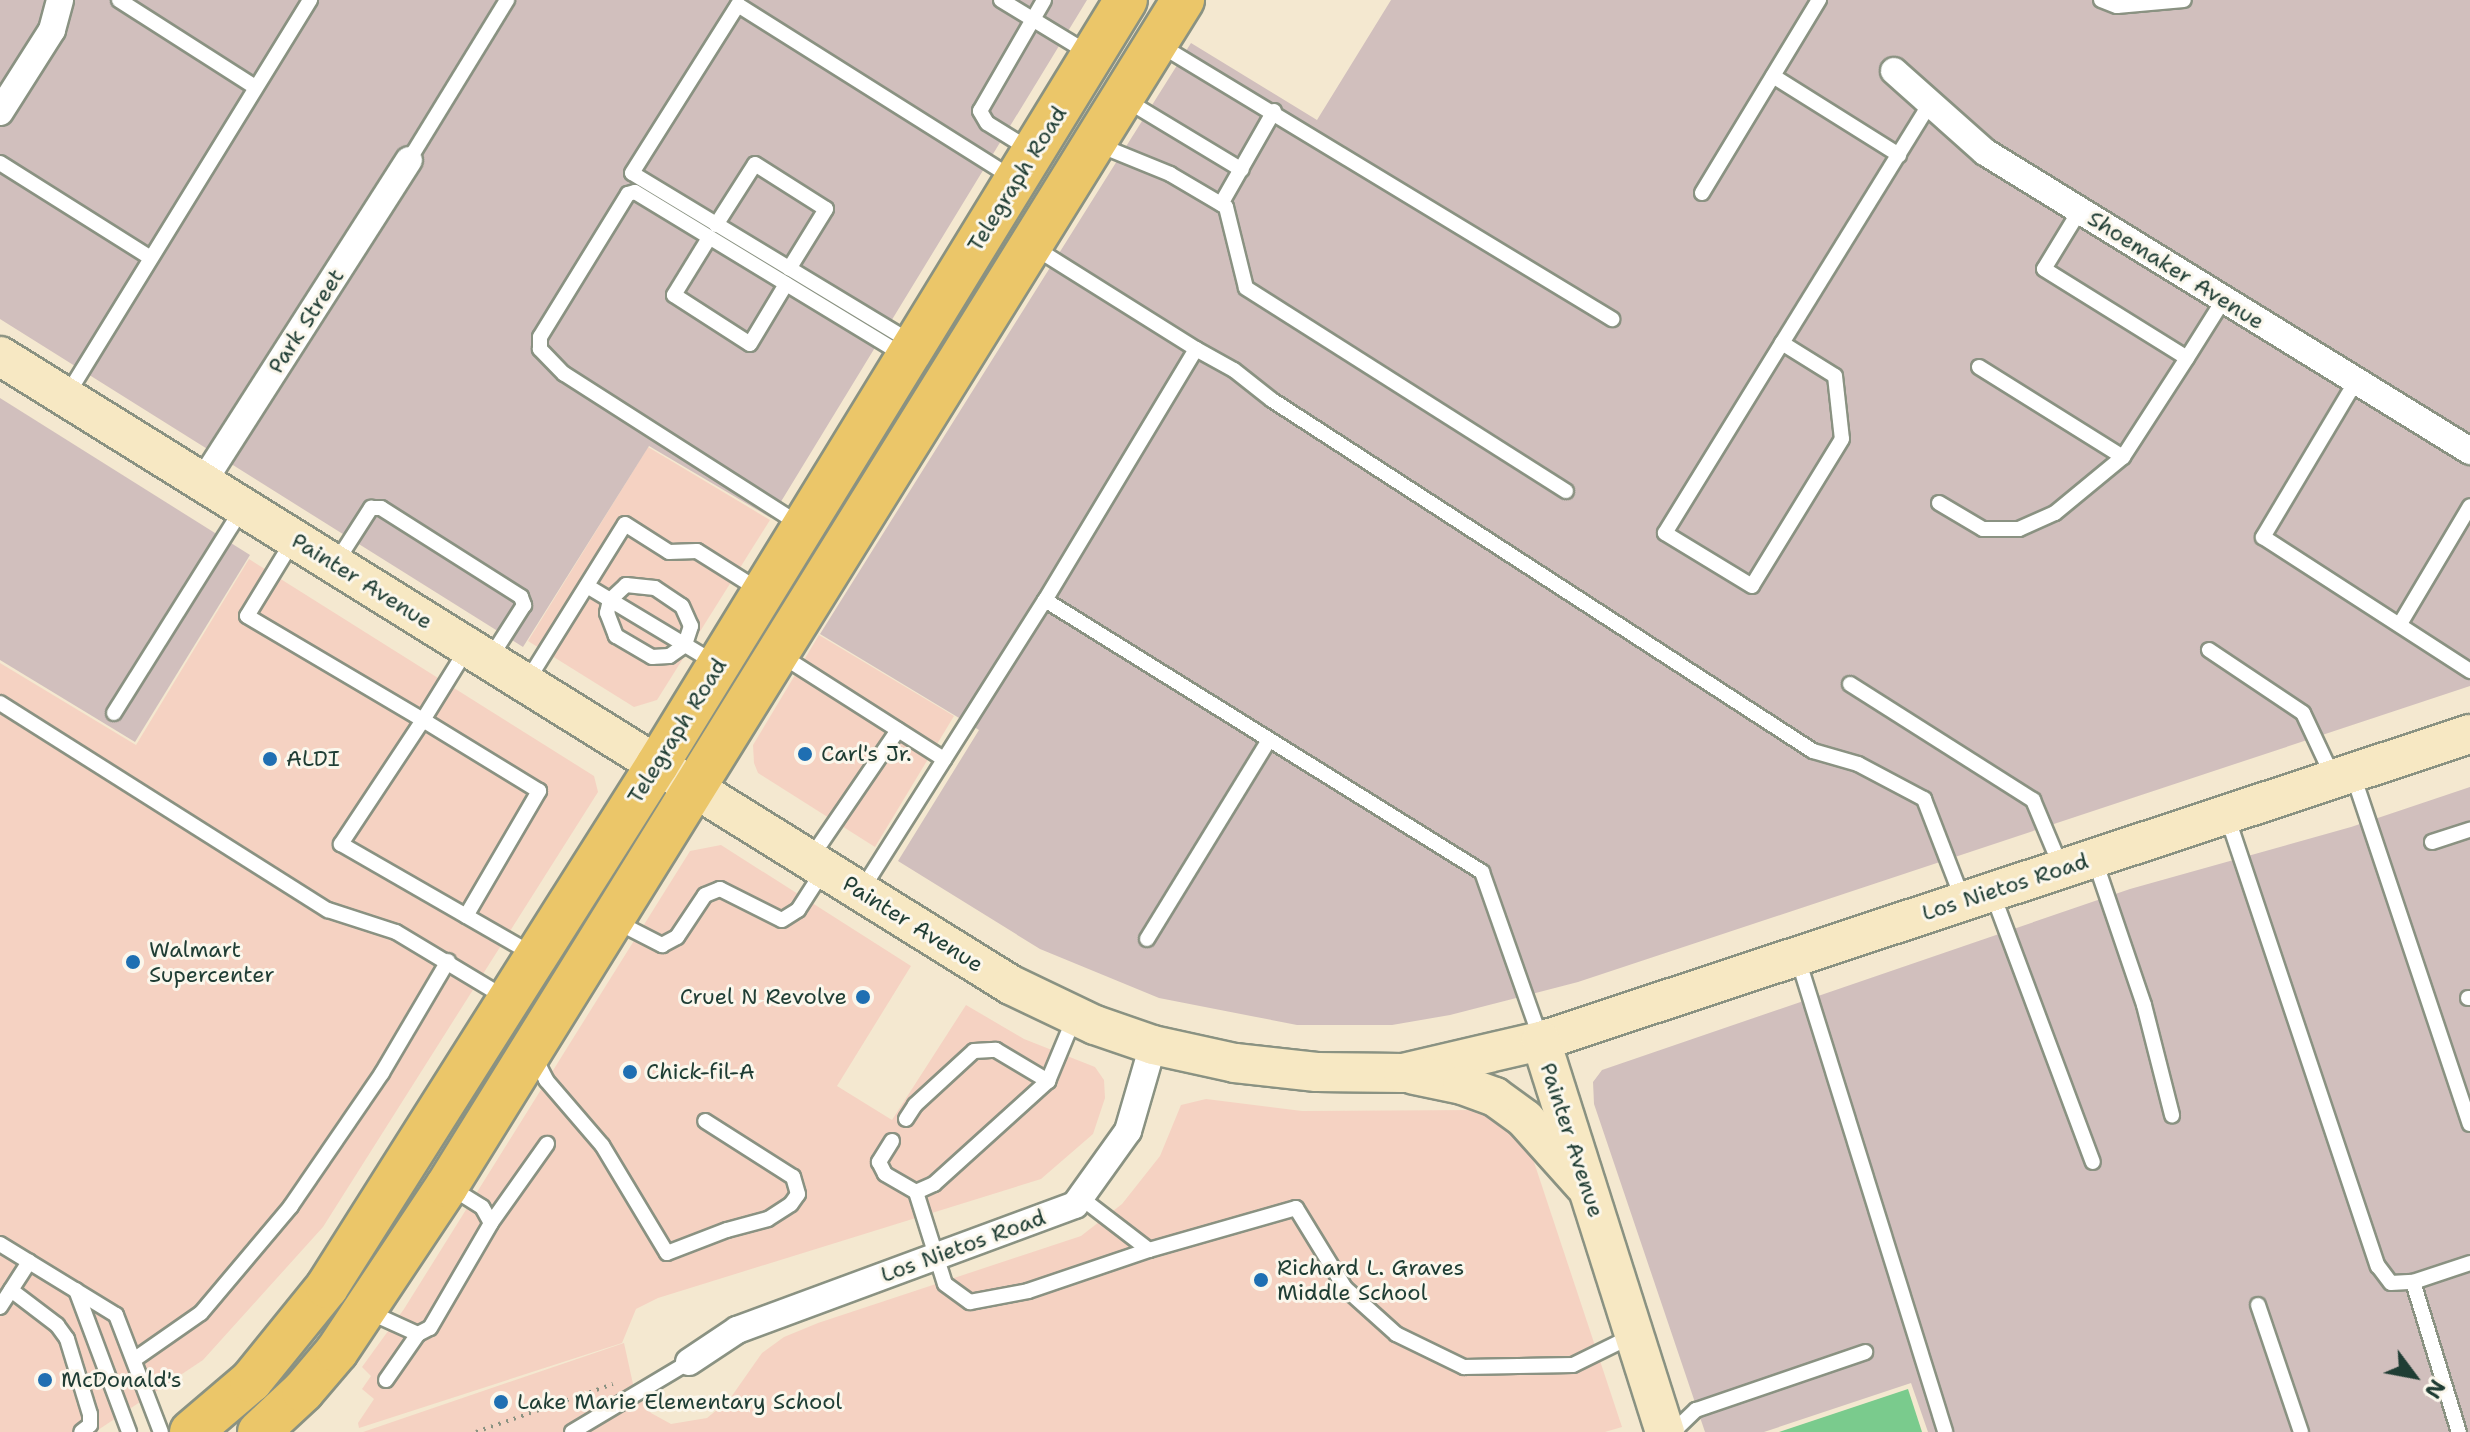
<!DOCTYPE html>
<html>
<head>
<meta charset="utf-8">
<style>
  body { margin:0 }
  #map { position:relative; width:2470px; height:1432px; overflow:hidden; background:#f4e8d0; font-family:"Shantell Sans",sans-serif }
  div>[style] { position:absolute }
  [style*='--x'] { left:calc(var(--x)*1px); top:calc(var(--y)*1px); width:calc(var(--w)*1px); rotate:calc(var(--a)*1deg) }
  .built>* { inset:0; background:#f5d2c2 }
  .industrial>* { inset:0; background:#d1bfbd }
  .green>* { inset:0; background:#7acb8d }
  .path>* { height:4px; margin-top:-2px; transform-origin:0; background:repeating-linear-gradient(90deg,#8a9282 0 2px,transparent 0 8px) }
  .roads { filter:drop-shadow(2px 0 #8a9282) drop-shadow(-2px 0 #8a9282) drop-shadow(0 2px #8a9282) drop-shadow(0 -2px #8a9282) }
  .lane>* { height:14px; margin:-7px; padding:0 7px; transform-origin:7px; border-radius:7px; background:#fff }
  .street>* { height:26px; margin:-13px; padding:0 13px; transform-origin:13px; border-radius:13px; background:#fff }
  .secondary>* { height:38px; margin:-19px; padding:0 19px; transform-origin:19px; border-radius:19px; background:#f7e8c3 }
  .primary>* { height:42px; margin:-21px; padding:0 21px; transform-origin:21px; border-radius:21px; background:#ebc669 }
  .dots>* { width:22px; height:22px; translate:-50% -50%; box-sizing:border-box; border:4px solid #fbf7ec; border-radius:50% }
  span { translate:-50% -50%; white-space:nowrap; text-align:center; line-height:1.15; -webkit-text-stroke:6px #fbf7ec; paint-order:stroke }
  .street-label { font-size:22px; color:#1f3d34 }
  .poi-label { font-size:22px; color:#1f3d34 }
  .left { translate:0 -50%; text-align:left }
  .right { translate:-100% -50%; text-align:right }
  .north { position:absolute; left:2374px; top:1336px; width:80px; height:80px; -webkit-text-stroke:6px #fbf7ec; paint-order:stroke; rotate:122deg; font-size:22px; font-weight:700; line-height:32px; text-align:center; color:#1f3d34 }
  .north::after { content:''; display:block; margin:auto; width:28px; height:36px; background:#1f3d34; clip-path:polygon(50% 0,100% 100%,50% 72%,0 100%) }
</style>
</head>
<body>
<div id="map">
  <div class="built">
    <div style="clip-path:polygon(648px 447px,770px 520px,657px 700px,634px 707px,528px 641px)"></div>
    <div style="clip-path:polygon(249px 559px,594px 776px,598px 792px,323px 1227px,203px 1360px,95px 1432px,0 1432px,0 663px,136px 745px)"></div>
    <div style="clip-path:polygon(819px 635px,954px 716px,875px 847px,758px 773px,754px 763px,753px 745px)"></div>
    <div style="clip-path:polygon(721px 845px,911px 966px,837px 1086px,892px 1120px,966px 1005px,1024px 1039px,1095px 1067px,1104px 1080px,1105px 1098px,1093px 1134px,1041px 1179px,658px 1298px,636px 1309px,622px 1343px,359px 1428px,358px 1423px,374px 1399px,362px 1389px,371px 1376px,362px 1367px,404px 1309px,690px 851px)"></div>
    <div style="clip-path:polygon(1206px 1099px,1302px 1111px,1476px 1110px,1509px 1129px,1532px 1156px,1622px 1427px,1605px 1432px,363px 1432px,624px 1343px,633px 1384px,651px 1413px,671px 1424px,707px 1418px,729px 1400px,762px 1353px,784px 1337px,818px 1323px,1081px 1236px,1122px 1204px,1160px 1156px,1181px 1105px)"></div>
  </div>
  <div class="industrial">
    <div style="clip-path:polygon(0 0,1087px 0,771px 518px,649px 446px,523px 647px,0 319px)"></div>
    <div style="clip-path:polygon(1391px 0,2470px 0,2470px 686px,1578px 982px,1450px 1015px,1392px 1025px,1297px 1025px,1159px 998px,1040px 949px,898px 861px,979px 730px,820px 634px,1191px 43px,1317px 120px)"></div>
    <div style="clip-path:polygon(0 398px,250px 555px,135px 742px,0 660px)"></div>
    <div style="clip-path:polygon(2470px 787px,2470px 1432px,1928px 1432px,1911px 1383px,1764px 1432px,1705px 1432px,1594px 1104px,1593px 1082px,1602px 1070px,2130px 889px,2351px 827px)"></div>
  </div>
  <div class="green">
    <div style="clip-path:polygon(1908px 1389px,1922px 1432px,1779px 1432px)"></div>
  </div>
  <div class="path">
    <div style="--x:476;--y:1432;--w:145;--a:-19.3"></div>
  </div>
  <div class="roads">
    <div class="lane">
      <div style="--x:119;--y:0;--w:161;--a:32.6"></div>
      <div style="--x:1001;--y:0;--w:102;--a:31.3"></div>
      <div style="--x:2101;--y:0;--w:17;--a:21"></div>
      <div style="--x:2117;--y:6;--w:67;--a:-5.1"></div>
      <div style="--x:1160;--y:45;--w:529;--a:31.22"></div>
      <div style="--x:1773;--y:76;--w:149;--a:32.1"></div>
      <div style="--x:1126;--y:100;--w:135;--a:31.1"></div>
      <div style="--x:1099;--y:145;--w:77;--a:22.2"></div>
      <div style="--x:1170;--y:174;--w:65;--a:30.5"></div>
      <div style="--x:1226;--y:207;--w:83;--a:76.1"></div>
      <div style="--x:1246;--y:288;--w:379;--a:32.4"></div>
      <div style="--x:1029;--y:149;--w:49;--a:-148.2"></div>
      <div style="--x:987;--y:123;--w:14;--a:-120"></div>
      <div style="--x:980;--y:111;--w:128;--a:-60"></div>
      <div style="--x:409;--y:160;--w:188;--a:-58.5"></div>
      <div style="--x:0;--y:163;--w:178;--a:32.2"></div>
      <div style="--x:1702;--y:193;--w:226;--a:-58.8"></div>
      <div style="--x:1221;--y:204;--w:107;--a:-60.3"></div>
      <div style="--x:2080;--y:210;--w:69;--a:121.4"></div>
      <div style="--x:2044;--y:269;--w:168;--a:31.9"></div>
      <div style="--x:2187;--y:358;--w:70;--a:-57.9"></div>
      <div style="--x:716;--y:225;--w:72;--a:-57.4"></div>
      <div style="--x:755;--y:164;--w:84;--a:32.4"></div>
      <div style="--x:826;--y:209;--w:70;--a:121.7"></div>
      <div style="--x:709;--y:238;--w:67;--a:121.6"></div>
      <div style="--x:674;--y:295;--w:90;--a:32.8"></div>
      <div style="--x:750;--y:344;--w:70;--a:-59"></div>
      <div style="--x:1032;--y:246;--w:194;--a:32.1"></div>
      <div style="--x:1196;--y:349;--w:293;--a:121"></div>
      <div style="--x:1045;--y:600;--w:515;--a:31.9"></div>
      <div style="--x:1482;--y:872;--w:178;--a:70.6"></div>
      <div style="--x:911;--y:342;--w:326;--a:-148.8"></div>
      <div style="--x:632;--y:173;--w:199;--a:-57.8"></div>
      <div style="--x:738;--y:5;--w:323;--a:32.2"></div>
      <div style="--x:1782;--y:343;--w:62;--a:31.9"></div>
      <div style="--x:1835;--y:376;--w:63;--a:83.7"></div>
      <div style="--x:1842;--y:439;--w:172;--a:121.5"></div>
      <div style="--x:1752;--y:586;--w:102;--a:-148.7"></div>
      <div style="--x:1665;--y:533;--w:223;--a:-58.4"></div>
      <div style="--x:1782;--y:343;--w:282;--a:-58.3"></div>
      <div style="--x:1196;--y:349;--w:43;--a:28.9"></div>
      <div style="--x:1234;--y:370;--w:48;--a:38.3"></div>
      <div style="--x:1272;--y:400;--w:645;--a:32.98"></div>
      <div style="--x:1813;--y:751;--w:47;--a:16.1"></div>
      <div style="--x:1858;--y:764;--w:75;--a:27.9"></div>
      <div style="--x:1924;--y:799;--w:108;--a:68.9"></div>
      <div style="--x:1979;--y:367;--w:170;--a:32"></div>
      <div style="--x:2123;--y:457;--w:118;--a:-57.1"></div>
      <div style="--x:2356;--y:381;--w:182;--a:120.8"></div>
      <div style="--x:2263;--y:537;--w:247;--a:32.9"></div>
      <div style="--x:67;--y:395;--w:464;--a:-58.4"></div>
      <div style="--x:1939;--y:503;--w:51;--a:30.6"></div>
      <div style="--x:1983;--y:529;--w:36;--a:0"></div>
      <div style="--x:2019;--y:529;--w:39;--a:-24"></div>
      <div style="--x:2055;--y:513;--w:88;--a:-39.5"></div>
      <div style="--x:799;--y:524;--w:279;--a:-147.4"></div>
      <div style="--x:564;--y:374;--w:35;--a:-134"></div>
      <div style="--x:540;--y:349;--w:12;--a:-90"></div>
      <div style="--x:540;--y:337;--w:168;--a:-58.4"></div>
      <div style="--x:628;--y:194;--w:7;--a:-16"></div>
      <div style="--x:635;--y:192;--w:314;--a:31.3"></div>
      <div style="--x:294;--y:539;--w:90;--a:121.4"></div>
      <div style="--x:247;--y:616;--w:204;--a:30.6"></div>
      <div style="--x:423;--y:720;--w:149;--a:123.5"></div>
      <div style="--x:341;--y:844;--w:220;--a:29.9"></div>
      <div style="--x:335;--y:564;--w:67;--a:-57.3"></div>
      <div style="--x:371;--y:508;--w:10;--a:0"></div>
      <div style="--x:381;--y:508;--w:166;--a:32.4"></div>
      <div style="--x:521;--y:597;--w:9;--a:69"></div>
      <div style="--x:524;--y:605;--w:65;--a:122.5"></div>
      <div style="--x:626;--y:585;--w:29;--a:6"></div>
      <div style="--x:655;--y:588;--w:32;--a:34"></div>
      <div style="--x:682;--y:606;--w:22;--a:66"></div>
      <div style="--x:691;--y:626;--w:20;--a:108"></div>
      <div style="--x:685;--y:645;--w:19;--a:145"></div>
      <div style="--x:669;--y:656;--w:17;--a:177"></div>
      <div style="--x:652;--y:657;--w:42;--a:-149.7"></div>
      <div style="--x:616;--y:636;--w:25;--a:-111"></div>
      <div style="--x:607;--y:613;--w:13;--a:-77"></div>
      <div style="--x:610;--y:600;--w:22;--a:-43"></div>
      <div style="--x:587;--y:586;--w:152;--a:31"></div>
      <div style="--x:2400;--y:624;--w:137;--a:-59.3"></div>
      <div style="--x:2209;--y:650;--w:113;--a:33.8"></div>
      <div style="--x:2303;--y:713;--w:71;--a:64.9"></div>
      <div style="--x:779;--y:654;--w:196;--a:32.5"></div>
      <div style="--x:526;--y:683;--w:187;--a:-58.1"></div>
      <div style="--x:625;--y:524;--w:52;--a:32.5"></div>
      <div style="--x:669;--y:552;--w:28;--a:-2"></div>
      <div style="--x:697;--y:551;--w:73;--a:32.2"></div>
      <div style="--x:1850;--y:684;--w:217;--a:32.4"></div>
      <div style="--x:2033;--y:800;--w:73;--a:67.3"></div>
      <div style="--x:0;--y:703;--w:388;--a:32.3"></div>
      <div style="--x:328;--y:910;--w:71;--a:17.9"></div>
      <div style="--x:396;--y:932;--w:128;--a:31"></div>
      <div style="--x:114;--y:713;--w:243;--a:-57.9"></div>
      <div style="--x:2353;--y:775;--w:368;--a:71.5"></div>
      <div style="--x:2227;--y:816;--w:475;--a:71.5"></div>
      <div style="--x:2378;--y:1266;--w:21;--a:53"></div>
      <div style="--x:2391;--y:1283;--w:22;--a:-3"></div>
      <div style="--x:2413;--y:1282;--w:60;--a:-18.4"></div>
      <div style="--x:2432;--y:842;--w:40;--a:-18"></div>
      <div style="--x:2094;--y:858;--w:155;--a:71.2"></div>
      <div style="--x:2144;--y:1005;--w:114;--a:75.7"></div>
      <div style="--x:810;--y:859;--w:156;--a:-55.7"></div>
      <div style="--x:861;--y:891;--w:344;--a:-57.7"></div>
      <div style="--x:1993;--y:895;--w:285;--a:69.5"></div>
      <div style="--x:466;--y:916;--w:145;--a:-59.7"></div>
      <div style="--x:539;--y:791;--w:136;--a:-148.5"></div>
      <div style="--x:423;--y:720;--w:86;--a:-58.3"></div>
      <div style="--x:617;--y:922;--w:51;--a:27.1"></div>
      <div style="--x:662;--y:945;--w:17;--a:-28"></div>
      <div style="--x:677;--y:937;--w:50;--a:-56.3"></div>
      <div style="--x:705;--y:895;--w:16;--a:-22"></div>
      <div style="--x:720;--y:889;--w:69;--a:26.6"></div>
      <div style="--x:782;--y:920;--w:19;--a:-32"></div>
      <div style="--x:798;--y:910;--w:46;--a:-57.3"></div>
      <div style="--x:1147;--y:939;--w:233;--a:-58.5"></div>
      <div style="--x:1798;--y:959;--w:495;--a:72.7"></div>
      <div style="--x:2468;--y:998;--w:2;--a:0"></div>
      <div style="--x:535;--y:1058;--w:25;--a:63"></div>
      <div style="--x:546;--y:1080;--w:86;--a:49.3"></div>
      <div style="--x:602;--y:1145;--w:126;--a:59"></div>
      <div style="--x:667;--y:1253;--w:64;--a:-21"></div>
      <div style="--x:727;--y:1230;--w:42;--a:-15"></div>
      <div style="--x:768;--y:1219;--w:27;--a:-33"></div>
      <div style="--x:791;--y:1204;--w:12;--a:-55"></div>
      <div style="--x:798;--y:1194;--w:18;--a:-106"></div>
      <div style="--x:793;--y:1177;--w:104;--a:-147.5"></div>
      <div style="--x:906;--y:1119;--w:17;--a:-57"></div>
      <div style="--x:915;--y:1105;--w:80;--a:-42.5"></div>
      <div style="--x:974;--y:1051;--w:22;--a:-3"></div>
      <div style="--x:996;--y:1050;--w:61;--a:30.8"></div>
      <div style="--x:892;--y:1141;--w:25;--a:122"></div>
      <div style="--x:879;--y:1162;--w:13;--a:63"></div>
      <div style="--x:885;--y:1174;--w:36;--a:30"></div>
      <div style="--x:916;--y:1192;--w:96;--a:72.5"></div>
      <div style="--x:945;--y:1284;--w:31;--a:36"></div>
      <div style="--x:970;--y:1302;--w:59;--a:-10.7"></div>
      <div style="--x:1028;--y:1291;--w:128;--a:-18.7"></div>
      <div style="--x:1149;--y:1250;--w:87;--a:-142.5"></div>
      <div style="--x:916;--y:1192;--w:20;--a:-24"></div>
      <div style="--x:934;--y:1184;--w:154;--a:-42.1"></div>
      <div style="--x:1048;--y:1081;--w:70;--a:-67.4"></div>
      <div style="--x:491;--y:1223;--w:97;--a:-54.7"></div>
      <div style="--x:0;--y:1244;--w:136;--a:31.5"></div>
      <div style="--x:116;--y:1315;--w:125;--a:69"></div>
      <div style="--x:1149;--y:1250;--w:153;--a:-15.9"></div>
      <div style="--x:1296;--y:1208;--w:94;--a:58.5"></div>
      <div style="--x:1345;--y:1288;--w:69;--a:42"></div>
      <div style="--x:1396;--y:1334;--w:76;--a:25.9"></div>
      <div style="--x:1464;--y:1367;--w:109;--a:-1.1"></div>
      <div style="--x:1573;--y:1365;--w:68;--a:-26.2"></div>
      <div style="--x:2413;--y:1282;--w:157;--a:73"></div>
      <div style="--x:11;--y:1290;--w:58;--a:37.3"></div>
      <div style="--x:57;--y:1325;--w:17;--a:54"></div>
      <div style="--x:67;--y:1339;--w:78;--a:73"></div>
      <div style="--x:90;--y:1414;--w:11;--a:90"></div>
      <div style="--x:90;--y:1425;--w:11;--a:142"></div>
      <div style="--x:76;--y:1290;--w:152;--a:69.5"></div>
      <div style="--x:2258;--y:1305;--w:134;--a:71.3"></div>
      <div style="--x:0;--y:1307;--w:54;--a:-57.2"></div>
      <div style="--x:367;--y:1311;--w:56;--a:24.3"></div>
      <div style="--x:135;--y:1359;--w:80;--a:-34.9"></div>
      <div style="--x:201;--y:1313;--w:140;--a:-49.9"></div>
      <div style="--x:291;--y:1206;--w:161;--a:-55.6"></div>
      <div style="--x:382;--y:1073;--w:130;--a:-59.5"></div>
      <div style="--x:386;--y:1380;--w:56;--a:-55.2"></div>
      <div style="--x:418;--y:1334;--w:13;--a:-27"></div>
      <div style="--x:430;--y:1328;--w:121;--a:-59.8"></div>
      <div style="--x:491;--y:1223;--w:18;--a:-119"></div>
      <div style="--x:482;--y:1207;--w:38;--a:-148"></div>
      <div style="--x:572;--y:1432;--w:136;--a:-30.9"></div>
      <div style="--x:1673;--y:1432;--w:32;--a:-44"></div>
      <div style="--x:1696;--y:1410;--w:179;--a:-18.9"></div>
    </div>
    <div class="street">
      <div style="--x:1894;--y:71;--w:122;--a:41.7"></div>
      <div style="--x:1985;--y:152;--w:570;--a:31.65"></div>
      <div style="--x:0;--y:112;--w:97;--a:-57.6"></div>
      <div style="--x:52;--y:30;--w:31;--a:-75"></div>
      <div style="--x:203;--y:482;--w:382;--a:-57.4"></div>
      <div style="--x:689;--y:1362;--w:58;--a:-33.7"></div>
      <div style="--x:737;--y:1330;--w:360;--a:-20.3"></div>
      <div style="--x:1075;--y:1205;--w:91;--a:-54.4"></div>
      <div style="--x:1128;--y:1131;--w:90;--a:-73.8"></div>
    </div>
    <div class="secondary">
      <div style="--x:0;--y:356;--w:1191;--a:31.89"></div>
      <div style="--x:1011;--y:985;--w:93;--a:25.5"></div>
      <div style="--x:1095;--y:1025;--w:61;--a:19"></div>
      <div style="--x:1153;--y:1045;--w:84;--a:12.4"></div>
      <div style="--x:1235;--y:1063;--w:82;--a:6.3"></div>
      <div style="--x:1317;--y:1072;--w:86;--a:0.7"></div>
      <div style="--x:1403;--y:1073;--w:142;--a:-13.1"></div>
      <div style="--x:1541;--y:1041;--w:978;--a:-18.29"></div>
      <div style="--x:1541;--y:1041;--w:410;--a:72.4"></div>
      <div style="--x:1414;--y:1075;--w:49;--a:11.8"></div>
      <div style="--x:1462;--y:1085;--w:35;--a:20"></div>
      <div style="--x:1495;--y:1097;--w:37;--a:36"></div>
      <div style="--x:1525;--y:1119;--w:89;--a:48.2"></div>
    </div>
    <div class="primary">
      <div style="--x:191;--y:1432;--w:79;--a:-40.4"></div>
      <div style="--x:251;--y:1381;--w:121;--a:-51"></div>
      <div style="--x:327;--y:1287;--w:618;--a:-57.7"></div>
      <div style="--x:657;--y:765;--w:897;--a:-58.49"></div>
      <div style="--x:259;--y:1432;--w:60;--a:-43"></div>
      <div style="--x:303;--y:1391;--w:52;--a:-49.6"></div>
      <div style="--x:337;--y:1351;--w:198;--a:-56.3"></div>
      <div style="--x:447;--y:1186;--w:1396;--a:-58.18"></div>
    </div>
  </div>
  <div class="dots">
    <div style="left:805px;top:754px;background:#1f6fb2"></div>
    <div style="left:270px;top:759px;background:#1f6fb2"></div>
    <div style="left:133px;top:962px;background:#1f6fb2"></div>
    <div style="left:863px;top:997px;background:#1f6fb2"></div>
    <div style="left:630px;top:1072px;background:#1f6fb2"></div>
    <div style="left:1261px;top:1280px;background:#1f6fb2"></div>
    <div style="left:45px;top:1380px;background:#1f6fb2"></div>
    <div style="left:501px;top:1402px;background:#1f6fb2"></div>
  </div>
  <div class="street-label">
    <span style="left:1017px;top:179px;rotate:-58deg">Telegraph Road</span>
    <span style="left:2176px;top:270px;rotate:32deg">Shoemaker Avenue</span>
    <span style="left:306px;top:321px;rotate:-57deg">Park Street</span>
    <span style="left:362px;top:581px;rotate:32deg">Painter Avenue</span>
    <span style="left:677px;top:731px;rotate:-58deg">Telegraph Road</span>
    <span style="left:2005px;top:887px;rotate:-18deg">Los Nietos Road</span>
    <span style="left:913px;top:924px;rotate:32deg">Painter Avenue</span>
    <span style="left:1572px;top:1140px;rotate:72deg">Painter Avenue</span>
    <span style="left:963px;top:1246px;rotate:-20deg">Los Nietos Road</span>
  </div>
  <div class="poi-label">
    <span class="left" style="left:821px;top:754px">Carl's Jr.</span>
    <span class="left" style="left:286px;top:759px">ALDI</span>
    <span class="left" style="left:149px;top:962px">Walmart<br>Supercenter</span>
    <span class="right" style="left:847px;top:997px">Cruel N Revolve</span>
    <span class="left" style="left:646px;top:1072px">Chick-fil-A</span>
    <span class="left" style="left:1277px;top:1280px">Richard L. Graves<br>Middle School</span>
    <span class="left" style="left:61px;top:1380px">McDonald's</span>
    <span class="left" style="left:517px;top:1402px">Lake Marie Elementary School</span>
  </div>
  <div class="north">N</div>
</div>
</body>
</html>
